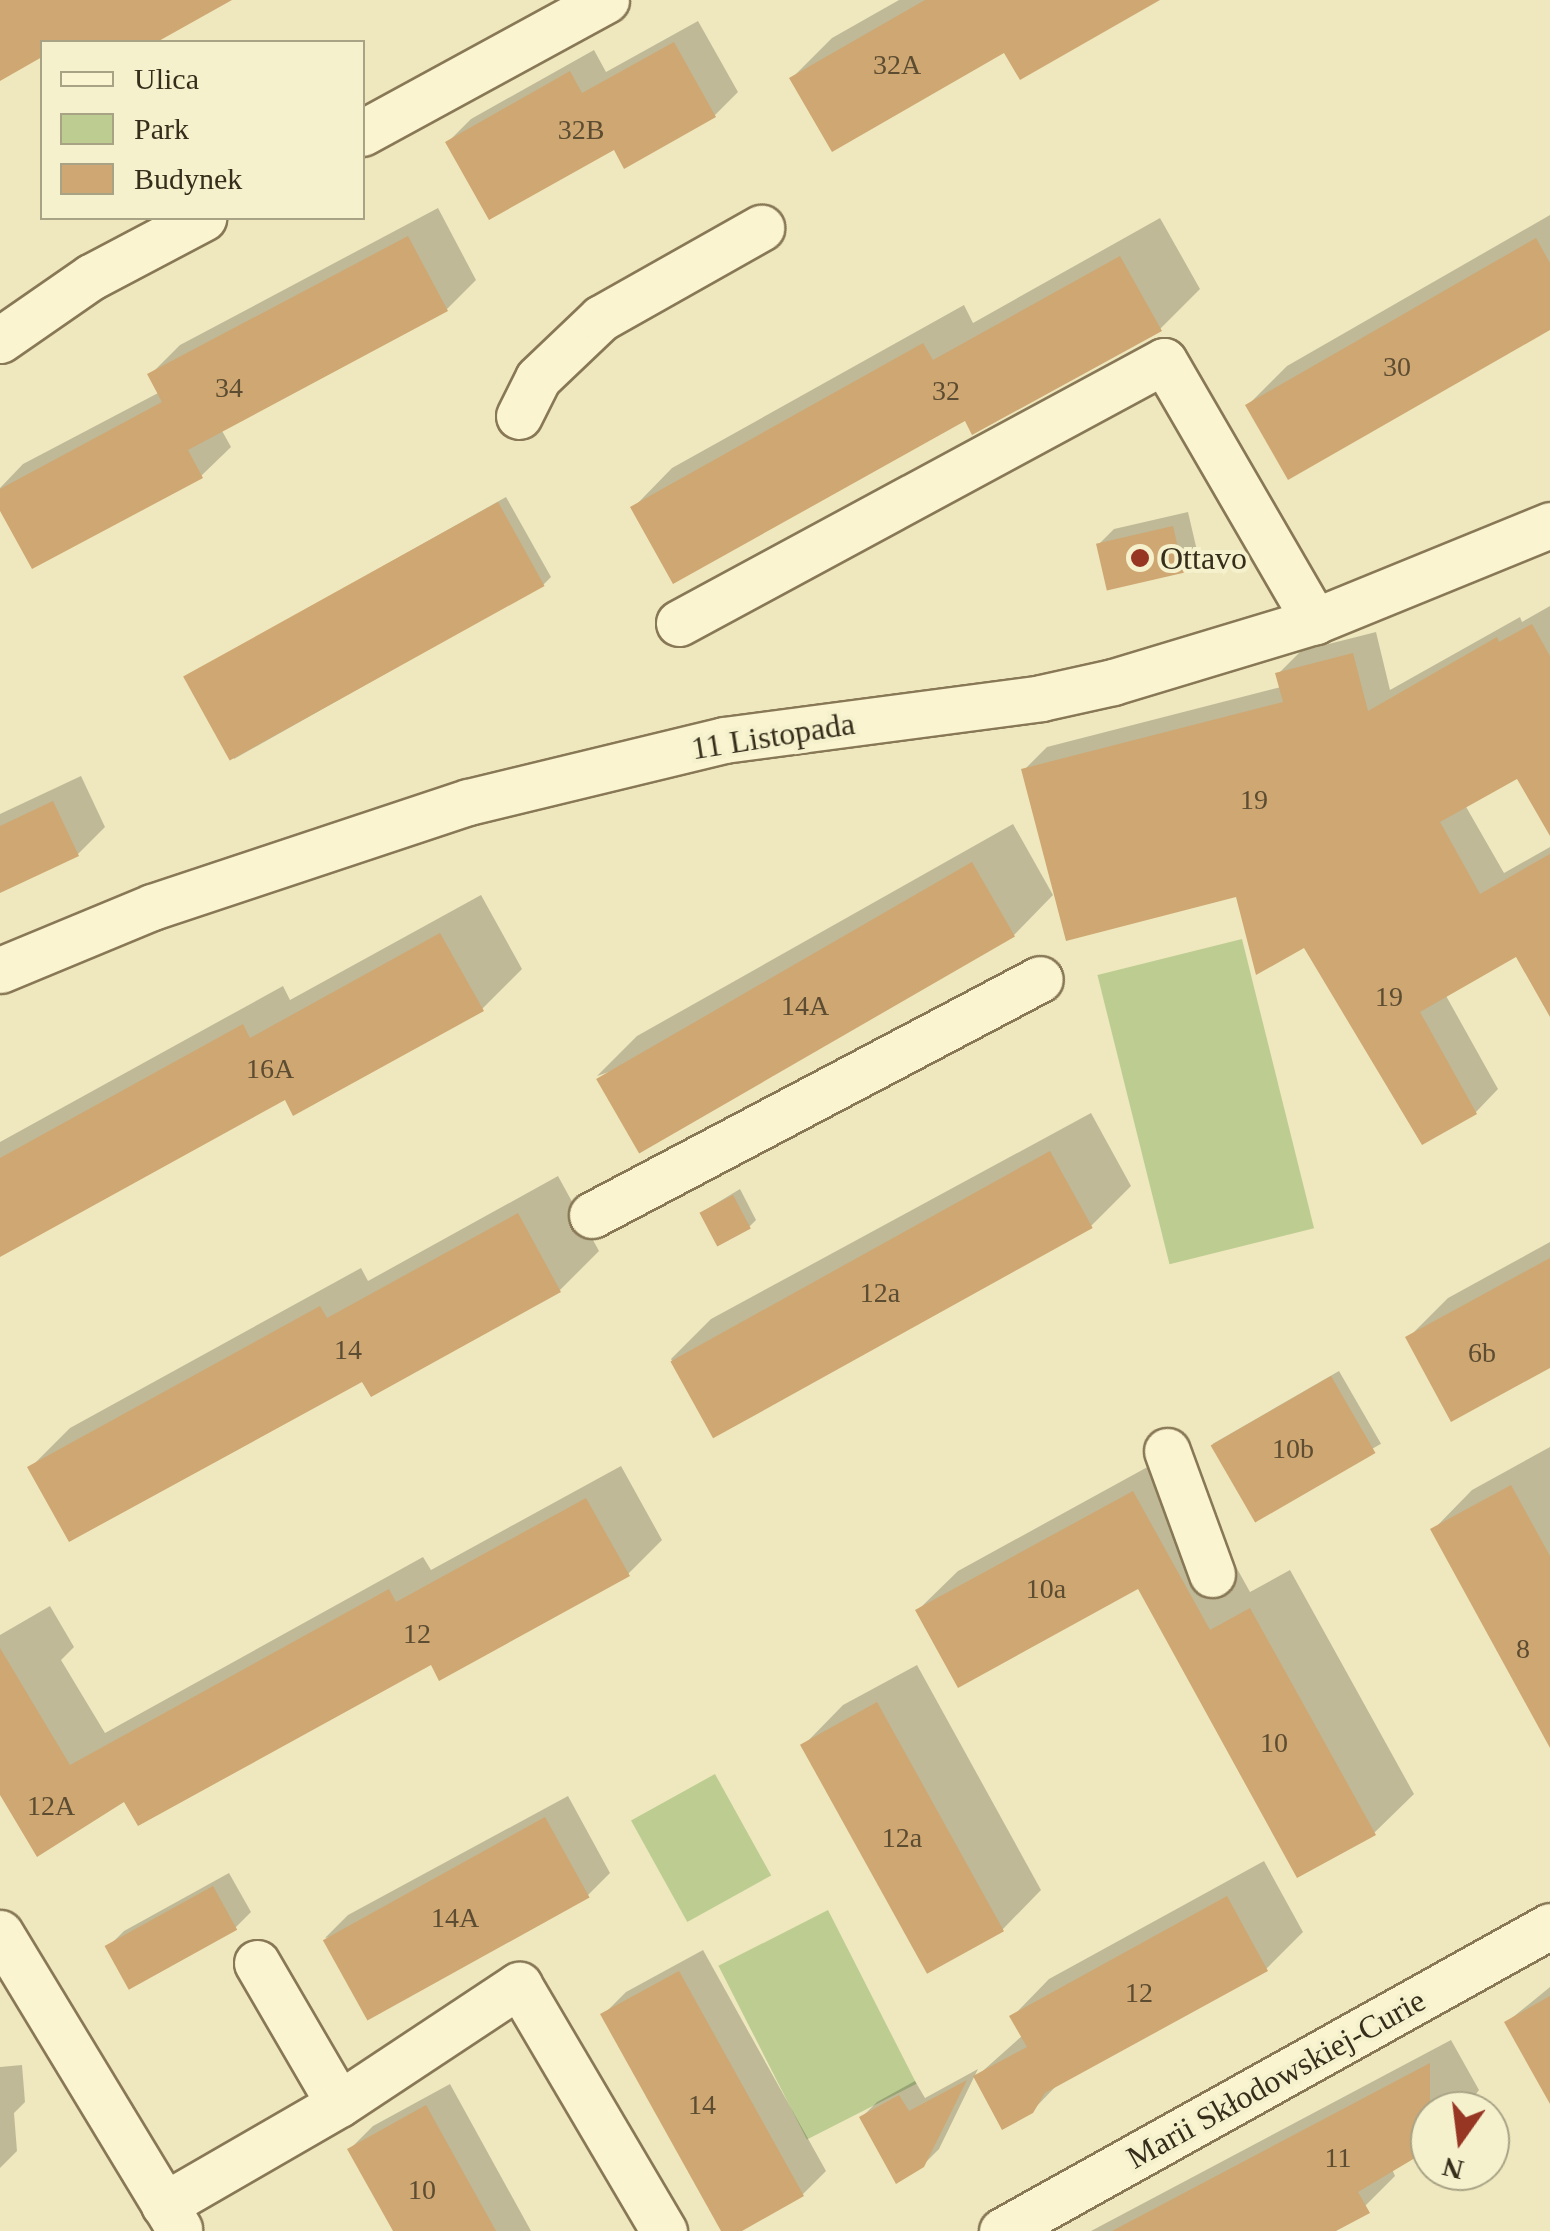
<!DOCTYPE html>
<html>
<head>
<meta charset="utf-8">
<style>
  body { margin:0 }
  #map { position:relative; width:1550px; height:2231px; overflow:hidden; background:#efe8be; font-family:Georgia,serif }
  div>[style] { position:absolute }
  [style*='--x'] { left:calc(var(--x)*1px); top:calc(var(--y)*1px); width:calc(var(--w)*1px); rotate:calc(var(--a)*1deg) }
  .green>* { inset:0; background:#bdcd92; transform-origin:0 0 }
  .shadow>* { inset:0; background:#0003; transform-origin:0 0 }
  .building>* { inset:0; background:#cfa772; transform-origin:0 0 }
  .roads { filter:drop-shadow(2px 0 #887856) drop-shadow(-2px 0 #887856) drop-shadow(0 2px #887856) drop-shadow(0 -2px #887856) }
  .minor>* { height:45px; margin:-22.5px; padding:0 22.5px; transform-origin:22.5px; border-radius:22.5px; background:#faf4d1 }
  .dots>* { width:28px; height:28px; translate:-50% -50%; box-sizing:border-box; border:5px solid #f6f1cd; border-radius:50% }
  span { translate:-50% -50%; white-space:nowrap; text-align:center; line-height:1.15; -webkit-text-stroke:8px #f6f1cd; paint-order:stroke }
  .number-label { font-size:28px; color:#5c4c31 }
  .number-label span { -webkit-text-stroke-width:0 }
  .poi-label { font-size:32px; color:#362d1b }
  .left { translate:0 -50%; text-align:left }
  .street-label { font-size:32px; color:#362d1b }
  .legend { position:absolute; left:40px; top:40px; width:325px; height:180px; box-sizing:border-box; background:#f6f1cd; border:2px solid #a9a386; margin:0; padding:12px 18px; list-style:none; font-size:30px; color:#362d1b }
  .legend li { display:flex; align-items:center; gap:20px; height:50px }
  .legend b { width:50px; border:2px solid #a9a386 }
  .north { position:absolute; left:1410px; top:2091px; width:100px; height:100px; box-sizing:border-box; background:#f6f1cd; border:2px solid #a9a386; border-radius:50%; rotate:194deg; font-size:28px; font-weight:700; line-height:40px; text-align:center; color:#362d1b }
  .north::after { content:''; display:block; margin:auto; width:35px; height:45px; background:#983624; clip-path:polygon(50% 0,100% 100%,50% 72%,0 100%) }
</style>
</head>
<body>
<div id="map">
  <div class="green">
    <div style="left:1242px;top:939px;width:298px;height:149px;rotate:76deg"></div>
    <div style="left:715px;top:1774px;width:116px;height:96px;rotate:61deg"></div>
    <div style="left:828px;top:1910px;width:195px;height:123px;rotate:63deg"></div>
  </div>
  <div class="shadow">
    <div style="clip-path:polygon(0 0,227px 0,152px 42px,42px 42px,42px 54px,0 78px)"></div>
    <div style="clip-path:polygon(899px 0,1155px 0,1005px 49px,792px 78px,832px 38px)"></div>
    <div style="clip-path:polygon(698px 21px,738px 92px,715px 115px,448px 142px,471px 119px,594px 50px,606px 72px)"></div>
    <div style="clip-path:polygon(438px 208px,476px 280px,447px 309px,221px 429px,231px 447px,201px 476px,0 505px,0 488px,23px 464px,160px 392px,150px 375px,180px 345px)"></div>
    <div style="clip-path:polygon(1550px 215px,1550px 327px,1248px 405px,1287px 366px)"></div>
    <div style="clip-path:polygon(1160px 218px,1200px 289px,1160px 329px,966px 418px,633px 508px,672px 468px,964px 305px,973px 323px)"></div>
    <div style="clip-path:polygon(506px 497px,551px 577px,544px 584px,234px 759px,188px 680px,195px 672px)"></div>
    <div style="clip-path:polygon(1188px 512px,1198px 555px,1182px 571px,1099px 544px,1114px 529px)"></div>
    <div style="clip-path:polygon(1550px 606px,1550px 831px,1518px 775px,1465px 805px,1504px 873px,1550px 847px,1550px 1012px,1517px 954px,1445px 994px,1498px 1089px,1476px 1112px,1423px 1142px,1305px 945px,1238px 894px,1024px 770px,1047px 747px,1281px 687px,1278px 674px,1301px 651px,1376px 632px,1390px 690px,1520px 617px,1522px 622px)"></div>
    <div style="clip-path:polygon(81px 776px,105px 827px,78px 854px,0 891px,0 814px)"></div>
    <div style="clip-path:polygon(1013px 824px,1053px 895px,1014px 935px,597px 1076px,637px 1036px)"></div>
    <div style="clip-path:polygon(481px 895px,522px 969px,482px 1009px,286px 1097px,0 1254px,0 1142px,283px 986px,290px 1000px)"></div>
    <div style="clip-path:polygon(1091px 1113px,1131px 1186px,1091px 1226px,710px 1432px,671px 1359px,711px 1319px)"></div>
    <div style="clip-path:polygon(558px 1176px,599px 1251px,560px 1290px,363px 1378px,31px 1467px,70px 1428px,361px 1268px,368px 1281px)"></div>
    <div style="clip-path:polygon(740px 1189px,756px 1220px,749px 1227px,702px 1212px)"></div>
    <div style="clip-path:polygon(1550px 1242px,1550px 1365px,1408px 1338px,1448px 1298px)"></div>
    <div style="left:1339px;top:1371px;width:84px;height:146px;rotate:60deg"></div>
    <div style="clip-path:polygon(1550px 1447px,1550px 1738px,1433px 1530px,1472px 1490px)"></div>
    <div style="clip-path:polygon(1173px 1453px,1250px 1592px,1290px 1570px,1414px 1794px,1374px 1833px,1139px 1586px,918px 1610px,958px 1571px)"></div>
    <div style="clip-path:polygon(621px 1466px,662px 1540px,628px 1574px,125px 1799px,0 1790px,0 1635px,50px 1606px,74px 1647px,61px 1660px,105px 1733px,423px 1557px,431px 1570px)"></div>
    <div style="clip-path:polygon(917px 1665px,1041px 1890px,1002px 1930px,928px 1970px,804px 1745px,843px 1705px)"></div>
    <div style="clip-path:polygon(568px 1796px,610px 1873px,587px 1896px,325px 1938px,348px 1915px)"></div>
    <div style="clip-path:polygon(1264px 1861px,1303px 1932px,1266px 1969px,1061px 2081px,1032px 2111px,976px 2077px,1023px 2035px,1013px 2016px,1049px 1979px)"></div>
    <div style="clip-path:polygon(229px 1873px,251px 1912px,235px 1928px,108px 1947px,124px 1931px)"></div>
    <div style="clip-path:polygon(703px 1950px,826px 2171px,803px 2194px,736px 2231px,724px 2231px,603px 2015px,626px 1992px)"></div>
    <div style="clip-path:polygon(1550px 1987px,1550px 2099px,1507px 2022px)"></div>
    <div style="clip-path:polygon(1451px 2040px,1479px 2090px,1463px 2111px,1430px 2111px,1430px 2146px,1392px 2169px,1395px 2176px,1365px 2206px,1319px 2231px,1091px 2231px)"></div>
    <div style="clip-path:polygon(22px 2065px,25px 2102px,14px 2113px,17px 2151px,0 2168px,0 2067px)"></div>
    <div style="clip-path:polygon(978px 2069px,939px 2149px,923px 2165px,862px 2117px,877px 2102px,915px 2081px,925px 2098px)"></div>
    <div style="clip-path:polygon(450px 2084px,531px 2231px,395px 2231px,350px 2149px,373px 2126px)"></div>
  </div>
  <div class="building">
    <div style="clip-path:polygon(0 0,232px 0,157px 42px,42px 42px,42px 57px,0 81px)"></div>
    <div style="clip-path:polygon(925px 0,1160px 0,1020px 80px,1004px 53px,832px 152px,789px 78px)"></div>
    <div style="clip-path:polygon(674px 42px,716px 117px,624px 169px,614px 150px,489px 220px,445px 142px,570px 71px,582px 93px)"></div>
    <div style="clip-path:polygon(408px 236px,448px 311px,188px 450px,203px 478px,32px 569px,0 511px,0 489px,162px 402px,147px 374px)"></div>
    <div style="clip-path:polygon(1536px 238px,1550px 263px,1550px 330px,1288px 480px,1245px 405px)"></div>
    <div style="clip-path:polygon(1120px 256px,1162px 331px,972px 435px,965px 421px,673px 584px,630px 507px,923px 343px,933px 360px)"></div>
    <div style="left:498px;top:502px;width:96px;height:360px;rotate:61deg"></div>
    <div style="left:1173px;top:526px;width:48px;height:79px;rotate:77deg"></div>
    <div style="clip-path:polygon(1532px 624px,1550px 656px,1550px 836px,1517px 779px,1440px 822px,1480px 894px,1550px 854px,1550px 1017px,1516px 957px,1420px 1012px,1477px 1114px,1422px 1145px,1304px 948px,1256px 975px,1236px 897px,1066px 941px,1021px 769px,1283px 702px,1275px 673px,1353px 653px,1368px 711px,1497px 637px,1499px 642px)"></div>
    <div style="clip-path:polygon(53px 801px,79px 856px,0 893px,0 826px)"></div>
    <div style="left:972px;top:862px;width:86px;height:434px;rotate:60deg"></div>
    <div style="clip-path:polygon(440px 933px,484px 1011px,293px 1116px,285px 1100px,0 1257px,0 1158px,243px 1024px,250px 1038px)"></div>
    <div style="left:1050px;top:1151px;width:88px;height:434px;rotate:61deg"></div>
    <div style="left:733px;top:1195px;width:38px;height:38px;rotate:62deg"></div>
    <div style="clip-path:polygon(518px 1213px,561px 1292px,371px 1397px,362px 1382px,69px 1542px,27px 1467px,320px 1306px,327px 1318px)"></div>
    <div style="clip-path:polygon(1550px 1258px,1550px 1368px,1451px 1422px,1405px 1337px)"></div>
    <div style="left:1331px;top:1376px;width:89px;height:139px;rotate:60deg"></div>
    <div style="clip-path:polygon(1511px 1485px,1550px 1556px,1550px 1748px,1430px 1529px)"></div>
    <div style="clip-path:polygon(1133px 1491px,1210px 1630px,1250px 1608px,1376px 1835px,1297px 1878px,1138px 1589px,958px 1688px,915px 1610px)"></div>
    <div style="clip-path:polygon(586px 1498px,630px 1576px,439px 1681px,431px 1665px,138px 1826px,124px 1802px,37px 1857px,0 1795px,0 1648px,70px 1765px,389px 1589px,396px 1602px)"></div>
    <div style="left:877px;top:1702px;width:262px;height:88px;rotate:61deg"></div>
    <div style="left:545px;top:1817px;width:92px;height:254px;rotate:61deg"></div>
    <div style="left:213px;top:1886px;width:50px;height:124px;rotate:61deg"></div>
    <div style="clip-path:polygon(1227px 1896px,1268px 1971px,1045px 2093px,1033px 2113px,1002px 2130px,973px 2076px,1027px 2047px,1009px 2016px)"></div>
    <div style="clip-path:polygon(679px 1971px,804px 2196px,742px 2231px,721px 2231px,600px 2014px)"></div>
    <div style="clip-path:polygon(1550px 1996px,1550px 2104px,1504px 2022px)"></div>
    <div style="clip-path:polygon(1430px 2063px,1430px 2149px,1358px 2192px,1370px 2213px,1336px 2231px,1112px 2231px)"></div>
    <div style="clip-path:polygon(967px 2080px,924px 2167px,896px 2184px,859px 2117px,899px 2095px,909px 2111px)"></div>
    <div style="clip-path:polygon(426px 2105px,496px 2231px,393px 2231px,347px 2149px)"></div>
  </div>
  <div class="roads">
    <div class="minor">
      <div style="--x:362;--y:133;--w:278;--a:-28.6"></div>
      <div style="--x:0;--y:340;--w:111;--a:-34.7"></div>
      <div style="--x:91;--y:277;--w:127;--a:-27.8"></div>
      <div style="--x:519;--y:416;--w:42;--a:-63.4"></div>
      <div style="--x:538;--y:378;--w:87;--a:-43.6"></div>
      <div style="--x:601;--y:318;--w:184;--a:-29.4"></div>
      <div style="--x:679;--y:623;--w:551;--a:-28.38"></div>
      <div style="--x:1164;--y:361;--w:301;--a:59.9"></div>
      <div style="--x:0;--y:970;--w:165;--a:-22.5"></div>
      <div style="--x:152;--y:907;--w:333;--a:-18.4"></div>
      <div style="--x:468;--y:802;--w:263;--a:-13.6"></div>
      <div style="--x:724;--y:740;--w:320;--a:-7.5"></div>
      <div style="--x:1041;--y:698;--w:74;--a:-12.5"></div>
      <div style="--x:1113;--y:682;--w:211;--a:-16.8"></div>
      <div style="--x:1315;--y:621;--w:254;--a:-22.2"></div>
      <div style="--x:592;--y:1215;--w:506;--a:-27.78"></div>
      <div style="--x:1167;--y:1451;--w:131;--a:69.9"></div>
      <div style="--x:0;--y:1933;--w:346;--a:58.8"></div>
      <div style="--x:257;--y:1963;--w:163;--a:59.8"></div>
      <div style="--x:164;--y:2205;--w:202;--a:-30"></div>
      <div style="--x:339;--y:2104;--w:216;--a:-33.5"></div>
      <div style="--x:519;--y:1985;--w:286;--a:59.5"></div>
      <div style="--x:1002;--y:2231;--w:627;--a:-29.1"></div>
    </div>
  </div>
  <div class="dots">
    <div style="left:1140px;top:558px;background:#983624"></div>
  </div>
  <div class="number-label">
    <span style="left:897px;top:65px">32A</span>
    <span style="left:581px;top:130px">32B</span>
    <span style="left:1397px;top:367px">30</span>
    <span style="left:229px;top:388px">34</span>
    <span style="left:946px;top:391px">32</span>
    <span style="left:1254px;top:800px">19</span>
    <span style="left:1389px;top:997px">19</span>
    <span style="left:805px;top:1006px">14A</span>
    <span style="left:270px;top:1069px">16A</span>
    <span style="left:880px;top:1293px">12a</span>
    <span style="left:348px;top:1350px">14</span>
    <span style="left:1482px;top:1353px">6b</span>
    <span style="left:1293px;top:1449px">10b</span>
    <span style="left:1046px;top:1589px">10a</span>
    <span style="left:417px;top:1634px">12</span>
    <span style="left:1523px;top:1649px">8</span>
    <span style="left:1274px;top:1743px">10</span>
    <span style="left:51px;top:1806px">12A</span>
    <span style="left:902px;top:1838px">12a</span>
    <span style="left:455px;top:1918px">14A</span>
    <span style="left:1139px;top:1993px">12</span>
    <span style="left:702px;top:2105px">14</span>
    <span style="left:1338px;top:2158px">11</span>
    <span style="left:422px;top:2190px">10</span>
  </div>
  <div class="poi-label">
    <span class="left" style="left:1160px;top:558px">Ottavo</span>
  </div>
  <div class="street-label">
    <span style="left:773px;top:736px;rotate:-9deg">11 Listopada</span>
    <span style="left:1276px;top:2079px;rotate:-29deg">Marii Skłodowskiej-Curie</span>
  </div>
  <ul class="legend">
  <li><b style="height:12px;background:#faf4d1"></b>Ulica</li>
  <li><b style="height:28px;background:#bdcd92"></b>Park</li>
  <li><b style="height:28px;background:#cfa772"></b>Budynek</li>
  </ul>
  <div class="north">N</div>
</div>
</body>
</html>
